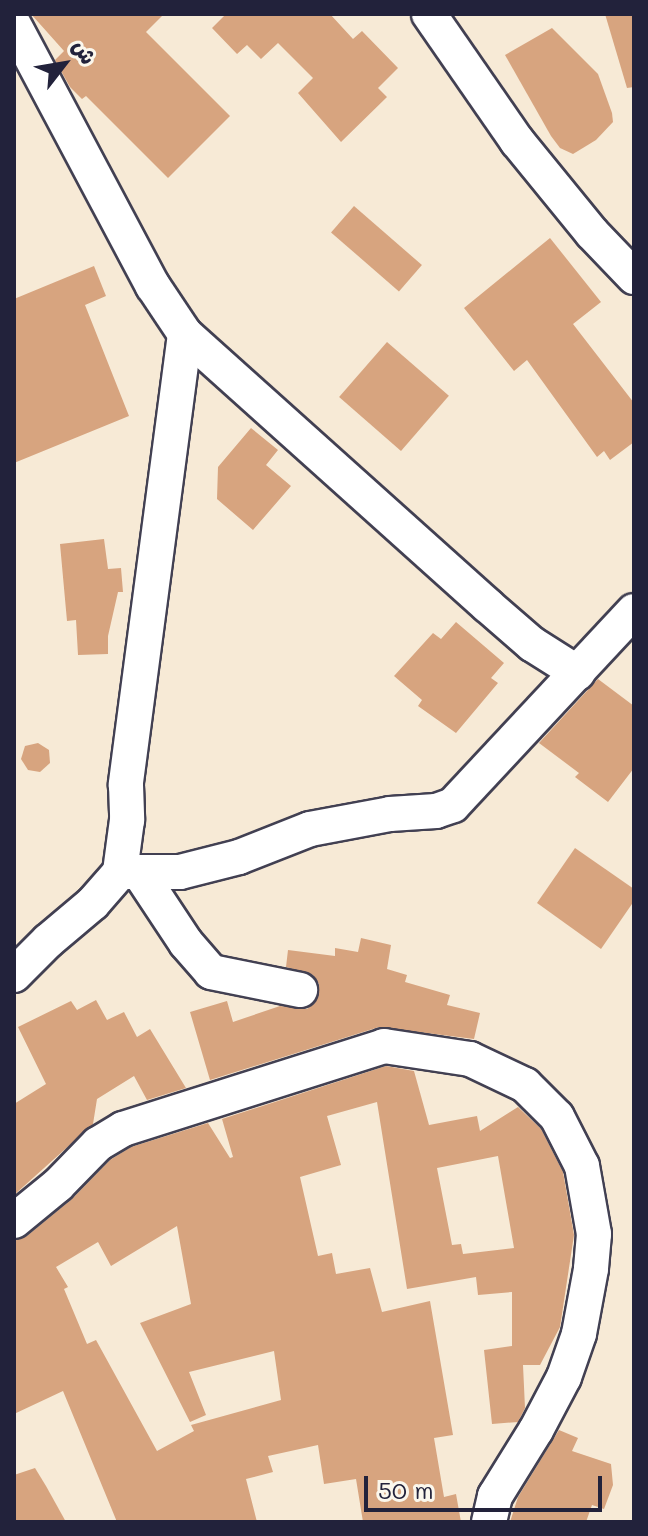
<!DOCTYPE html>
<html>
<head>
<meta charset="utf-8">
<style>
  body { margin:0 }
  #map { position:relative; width:648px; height:1536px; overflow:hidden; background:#f7ead6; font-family:Mali,"Playpen Sans Arabic",sans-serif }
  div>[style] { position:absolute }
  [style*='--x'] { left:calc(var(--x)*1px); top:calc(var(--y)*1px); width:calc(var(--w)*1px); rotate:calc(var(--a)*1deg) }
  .building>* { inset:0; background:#d7a47f; transform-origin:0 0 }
  .roads { filter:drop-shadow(2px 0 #424052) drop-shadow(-2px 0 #424052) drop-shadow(0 2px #424052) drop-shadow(0 -2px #424052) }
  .street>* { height:34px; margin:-17px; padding:0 17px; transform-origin:17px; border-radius:17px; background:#fff }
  span { translate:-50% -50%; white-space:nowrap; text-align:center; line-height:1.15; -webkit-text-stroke:8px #fbf7ec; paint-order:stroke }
  .frame { position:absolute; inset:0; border:16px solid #22223b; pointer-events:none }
  .north { position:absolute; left:24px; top:24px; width:80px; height:80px; -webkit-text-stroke:6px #fbf7ec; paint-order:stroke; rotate:59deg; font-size:22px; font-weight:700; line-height:32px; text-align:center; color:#22223b }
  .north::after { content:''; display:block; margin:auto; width:28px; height:36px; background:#22223b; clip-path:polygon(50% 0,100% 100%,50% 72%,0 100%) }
  .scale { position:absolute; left:364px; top:1476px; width:238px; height:36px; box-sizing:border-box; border:4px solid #22223b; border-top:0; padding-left:10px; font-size:24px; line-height:28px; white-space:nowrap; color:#22223b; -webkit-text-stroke:6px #fbf7ec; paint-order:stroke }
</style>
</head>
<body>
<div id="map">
  <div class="building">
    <div style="clip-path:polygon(31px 14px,164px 14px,146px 32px,230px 116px,168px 178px,86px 96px,82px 99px,70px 87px,55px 60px,64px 51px)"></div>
    <div style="clip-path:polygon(226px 14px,330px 14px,353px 39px,362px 31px,398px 68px,378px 88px,387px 97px,341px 142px,298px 93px,313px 78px,278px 43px,261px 59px,247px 45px,237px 54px,212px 28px)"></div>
    <div style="clip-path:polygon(605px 14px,634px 14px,634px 87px,627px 88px)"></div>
    <div style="clip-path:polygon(552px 28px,598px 74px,612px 113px,613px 122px,596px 140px,573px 154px,560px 148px,551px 136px,505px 55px)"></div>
    <div style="left:354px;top:206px;width:90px;height:35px;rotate:41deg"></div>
    <div style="clip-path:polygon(550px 238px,601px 302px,573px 324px,634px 403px,634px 442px,610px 460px,604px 451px,597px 457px,527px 360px,514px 371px,464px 308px)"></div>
    <div style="clip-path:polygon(94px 266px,106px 296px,85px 305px,129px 416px,14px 463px,14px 299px)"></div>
    <div style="left:387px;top:342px;width:82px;height:73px;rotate:41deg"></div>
    <div style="clip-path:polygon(251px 428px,278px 450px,266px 465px,291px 486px,253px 530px,217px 499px,218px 467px)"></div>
    <div style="clip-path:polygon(104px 539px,108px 569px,121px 568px,123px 592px,118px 592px,108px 636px,108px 654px,78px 655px,76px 620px,67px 621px,60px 544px)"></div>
    <div style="clip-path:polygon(456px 622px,504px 663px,491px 678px,498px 683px,456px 733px,418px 706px,422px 700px,394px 676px,433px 633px,441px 639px)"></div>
    <div style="clip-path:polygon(598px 679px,634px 706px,634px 768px,608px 802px,575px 777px,579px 773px,539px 743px)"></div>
    <div style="clip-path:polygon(38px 743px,49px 750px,50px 763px,40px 772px,28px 770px,21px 759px,25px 746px)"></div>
    <div style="clip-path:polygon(575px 848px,634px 889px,634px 901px,601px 949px,537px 903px)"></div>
    <div style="clip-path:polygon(361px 938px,391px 945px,387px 969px,407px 975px,405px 982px,450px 995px,447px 1005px,480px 1013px,474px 1039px,379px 1027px,210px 1080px,190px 1012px,227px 1001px,233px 1022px,280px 1006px,307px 1009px,315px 1003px,319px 984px,313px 975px,286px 967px,288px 950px,335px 956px,335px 948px,358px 952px)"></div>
    <div style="clip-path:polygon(96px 1000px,107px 1020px,124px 1012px,137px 1037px,150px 1029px,186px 1088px,147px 1100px,134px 1076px,97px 1099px,93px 1124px,14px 1195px,14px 1104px,46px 1084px,18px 1027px,71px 1001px,77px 1010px)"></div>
    <div style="clip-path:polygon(evenodd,386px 1066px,414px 1071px,429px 1125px,477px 1116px,480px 1131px,518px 1107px,541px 1129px,563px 1172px,574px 1235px,560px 1327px,540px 1365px,523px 1365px,525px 1408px,518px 1422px,492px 1424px,484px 1350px,512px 1346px,512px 1292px,478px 1295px,476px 1277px,407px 1289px,377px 1102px,327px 1116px,341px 1165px,300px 1177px,318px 1256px,332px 1253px,336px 1274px,370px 1268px,382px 1312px,430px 1301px,453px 1435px,434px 1438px,444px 1497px,456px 1494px,461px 1522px,363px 1522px,356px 1479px,324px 1484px,318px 1445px,268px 1456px,273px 1472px,246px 1479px,257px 1522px,117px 1522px,63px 1391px,14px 1414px,14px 1241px,27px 1236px,72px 1199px,110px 1160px,131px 1147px,208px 1123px,230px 1158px,233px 1157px,222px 1119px,386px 1066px,498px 1156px,514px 1248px,463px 1254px,461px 1244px,452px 1245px,437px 1168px,498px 1156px,386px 1066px,177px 1226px,191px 1304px,140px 1323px,190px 1422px,206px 1415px,189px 1372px,274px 1351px,281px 1400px,191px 1425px,194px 1431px,157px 1451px,96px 1340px,87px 1344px,64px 1289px,68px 1287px,56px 1267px,98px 1242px,111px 1266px,177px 1226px)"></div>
    <div style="clip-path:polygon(559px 1430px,578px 1438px,572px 1451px,611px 1464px,613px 1485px,604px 1509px,592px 1505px,586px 1522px,510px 1522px,518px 1497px)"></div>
    <div style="clip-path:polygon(35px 1468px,46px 1486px,66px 1522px,14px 1522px,14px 1475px)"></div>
  </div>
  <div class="roads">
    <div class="street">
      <div style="--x:429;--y:14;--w:155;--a:55.3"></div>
      <div style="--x:517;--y:141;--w:119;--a:50.8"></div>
      <div style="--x:592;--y:233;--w:61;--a:46.3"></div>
      <div style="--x:14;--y:25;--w:296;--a:62"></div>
      <div style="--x:153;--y:286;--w:58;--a:56.3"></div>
      <div style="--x:185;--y:334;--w:406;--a:41.9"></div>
      <div style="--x:487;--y:605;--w:60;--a:40.9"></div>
      <div style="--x:532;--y:644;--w:54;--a:32.2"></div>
      <div style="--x:185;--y:334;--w:455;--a:97.5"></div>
      <div style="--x:126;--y:785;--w:35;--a:88"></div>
      <div style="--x:127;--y:820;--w:52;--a:97.7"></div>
      <div style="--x:120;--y:872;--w:60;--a:0"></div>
      <div style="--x:180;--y:872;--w:61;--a:-14.3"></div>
      <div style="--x:239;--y:857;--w:76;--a:-21.5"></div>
      <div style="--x:310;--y:829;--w:81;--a:-10.6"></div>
      <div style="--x:390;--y:814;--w:46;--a:-3.7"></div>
      <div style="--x:436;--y:811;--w:18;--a:-19"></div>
      <div style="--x:453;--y:805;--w:265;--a:-47"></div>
      <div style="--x:139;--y:872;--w:85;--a:56.5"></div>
      <div style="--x:186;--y:943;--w:38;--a:49"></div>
      <div style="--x:211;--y:972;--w:91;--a:11.4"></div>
      <div style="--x:14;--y:975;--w:48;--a:-45"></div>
      <div style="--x:48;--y:941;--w:59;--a:-40.2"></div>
      <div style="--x:93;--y:903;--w:41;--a:-48.9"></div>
      <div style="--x:14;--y:1221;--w:57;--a:-39.3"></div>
      <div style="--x:58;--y:1185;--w:57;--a:-45.7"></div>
      <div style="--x:98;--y:1144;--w:29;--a:-31"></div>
      <div style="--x:123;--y:1129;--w:274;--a:-17.6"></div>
      <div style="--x:384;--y:1046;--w:87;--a:8.6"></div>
      <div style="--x:470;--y:1059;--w:61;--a:25.3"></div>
      <div style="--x:525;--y:1085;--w:45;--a:45"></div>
      <div style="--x:557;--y:1117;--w:55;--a:63"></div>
      <div style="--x:582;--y:1166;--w:69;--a:80"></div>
      <div style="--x:594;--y:1234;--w:35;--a:95"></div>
      <div style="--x:591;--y:1269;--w:66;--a:100.5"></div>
      <div style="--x:579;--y:1334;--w:46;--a:109.2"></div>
      <div style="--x:564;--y:1377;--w:60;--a:117.8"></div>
      <div style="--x:536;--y:1430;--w:78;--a:121.8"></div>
      <div style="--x:495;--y:1496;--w:27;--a:103"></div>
    </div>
  </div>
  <div class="frame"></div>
  <div class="north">ش</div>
  <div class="scale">50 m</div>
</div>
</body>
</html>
